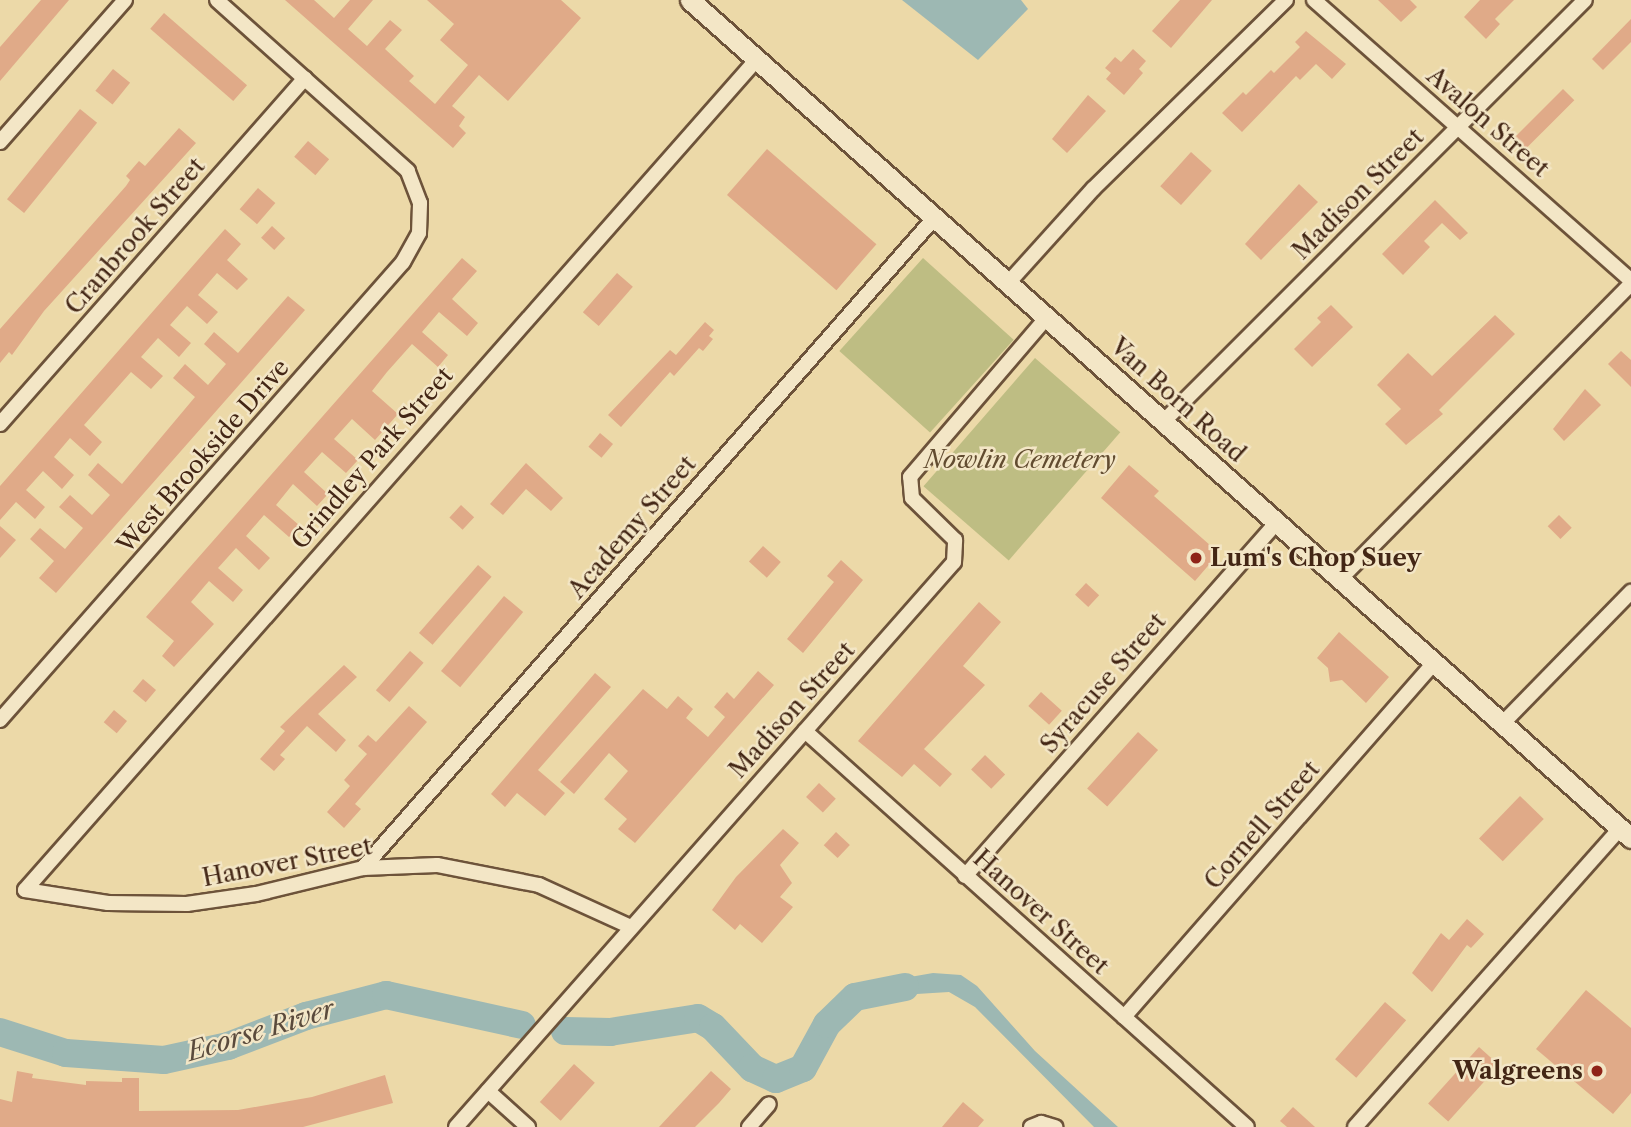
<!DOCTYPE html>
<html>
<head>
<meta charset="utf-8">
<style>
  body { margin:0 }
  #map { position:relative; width:1631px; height:1127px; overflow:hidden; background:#ecd9a8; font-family:"Libre Caslon Text",serif }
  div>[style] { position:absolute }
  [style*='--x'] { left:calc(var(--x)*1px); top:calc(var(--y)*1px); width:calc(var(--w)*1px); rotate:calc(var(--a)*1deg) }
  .green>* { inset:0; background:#bebd83; transform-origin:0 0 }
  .water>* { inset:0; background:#9db8b3 }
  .river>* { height:28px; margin:-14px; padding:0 14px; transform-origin:14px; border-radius:14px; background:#9db8b3 }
  .building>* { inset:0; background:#e0aa88; transform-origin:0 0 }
  .roads { filter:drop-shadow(2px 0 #6d533a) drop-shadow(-2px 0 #6d533a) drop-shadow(0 2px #6d533a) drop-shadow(0 -2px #6d533a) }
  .minor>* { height:14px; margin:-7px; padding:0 7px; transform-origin:7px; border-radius:7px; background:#f3e6c6 }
  .secondary>* { height:19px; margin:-9.5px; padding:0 9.5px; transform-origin:9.5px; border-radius:9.5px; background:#f3e6c6 }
  .dots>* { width:19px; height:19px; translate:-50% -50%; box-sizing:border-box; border:4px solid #f3e6c6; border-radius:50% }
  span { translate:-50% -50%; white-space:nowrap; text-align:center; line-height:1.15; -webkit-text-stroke:5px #f3e6c6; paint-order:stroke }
  .street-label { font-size:24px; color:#432615 }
  .park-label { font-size:24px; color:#624c30; font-style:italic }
  .poi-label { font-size:24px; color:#432615; font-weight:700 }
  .left { translate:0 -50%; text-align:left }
  .right { translate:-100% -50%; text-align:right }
  .water-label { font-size:26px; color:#5a4a3c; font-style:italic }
</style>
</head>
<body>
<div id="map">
  <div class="green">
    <div style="left:923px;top:258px;width:122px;height:125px;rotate:42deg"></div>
    <div style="left:1035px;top:358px;width:113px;height:170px;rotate:41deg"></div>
  </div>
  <div class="water">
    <div style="clip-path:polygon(902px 0,1021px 0,1028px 9px,978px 60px)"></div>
    <div style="clip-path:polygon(933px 973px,961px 975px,977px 986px,1035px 1051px,1118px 1127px,1094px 1127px,975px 1007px,949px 992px,868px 997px,864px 985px)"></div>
  </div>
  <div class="river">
    <div style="--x:565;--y:1031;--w:45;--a:1.3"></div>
    <div style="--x:610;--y:1032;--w:89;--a:-9"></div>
    <div style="--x:698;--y:1018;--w:17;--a:31"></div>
    <div style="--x:713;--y:1027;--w:57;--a:46.4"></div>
    <div style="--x:752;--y:1068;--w:26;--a:25"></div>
    <div style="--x:776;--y:1079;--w:29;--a:-22"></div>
    <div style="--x:803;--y:1068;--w:50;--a:-61.4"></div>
    <div style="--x:827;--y:1024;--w:39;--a:-44"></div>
    <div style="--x:855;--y:997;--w:51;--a:-11.3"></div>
    <div style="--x:0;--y:1032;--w:69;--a:17.7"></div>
    <div style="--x:66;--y:1053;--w:98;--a:4.1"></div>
    <div style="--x:164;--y:1060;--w:66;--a:-12.3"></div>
    <div style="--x:228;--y:1046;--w:84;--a:-21"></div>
    <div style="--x:306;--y:1016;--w:83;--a:-14.7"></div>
    <div style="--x:386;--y:995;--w:139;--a:12.4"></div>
  </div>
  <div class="building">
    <div style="clip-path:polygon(41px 0,69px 0,0 81px,0 47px)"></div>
    <div style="clip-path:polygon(285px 0,314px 0,334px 18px,350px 0,373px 0,348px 29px,367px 46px,390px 20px,402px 30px,385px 49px,414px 76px,409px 81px,435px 104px,468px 65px,440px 40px,454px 24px,427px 0,561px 0,581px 18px,508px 101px,479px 75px,452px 106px,465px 117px,459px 126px,466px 133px,453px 148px)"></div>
    <div style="clip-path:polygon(1180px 0,1212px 0,1171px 48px,1152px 31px)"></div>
    <div style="clip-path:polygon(1378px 0,1410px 0,1417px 7px,1401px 22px)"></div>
    <div style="clip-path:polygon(1480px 0,1514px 0,1495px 19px,1500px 24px,1486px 39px,1464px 17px)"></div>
    <div style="left:164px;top:13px;width:110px;height:21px;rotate:41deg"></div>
    <div style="clip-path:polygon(1631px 19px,1631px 42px,1603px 70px,1592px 59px)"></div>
    <div style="clip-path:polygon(1306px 31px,1346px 64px,1332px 79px,1316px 64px,1300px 80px,1296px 76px,1242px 132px,1222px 113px,1243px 92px,1246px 95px,1271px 70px,1274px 73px,1300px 47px,1295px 42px)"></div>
    <div style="clip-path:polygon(1133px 49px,1146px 61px,1139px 69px,1143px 73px,1124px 95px,1106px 79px,1111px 73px,1105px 68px,1115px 57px,1121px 62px)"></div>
    <div style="left:113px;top:69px;width:22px;height:28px;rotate:39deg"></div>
    <div style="left:1563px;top:89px;width:16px;height:69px;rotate:45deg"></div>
    <div style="clip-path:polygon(1088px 95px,1106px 111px,1067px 153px,1052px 139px)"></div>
    <div style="left:80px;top:109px;width:22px;height:116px;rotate:39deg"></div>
    <div style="clip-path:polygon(179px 128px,196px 143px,44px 311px,12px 355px,9px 352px,0 363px,0 329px,126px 186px,130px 180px,126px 176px,139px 161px,145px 166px)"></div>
    <div style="left:308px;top:141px;width:28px;height:21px;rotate:41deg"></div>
    <div style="left:767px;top:149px;width:145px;height:61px;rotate:41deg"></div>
    <div style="left:1191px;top:152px;width:28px;height:46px;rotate:42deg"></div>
    <div style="clip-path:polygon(1299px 184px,1318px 202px,1261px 260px,1245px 244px)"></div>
    <div style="left:258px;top:188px;width:23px;height:28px;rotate:41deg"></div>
    <div style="clip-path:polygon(1435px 200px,1468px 233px,1460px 240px,1442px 223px,1424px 241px,1430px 247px,1403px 275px,1382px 254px)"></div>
    <div style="left:272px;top:226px;width:18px;height:16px;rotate:43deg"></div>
    <div style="clip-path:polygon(225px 229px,241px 244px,227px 260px,248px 279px,237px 290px,217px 273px,198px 295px,218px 312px,207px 324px,187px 306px,170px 325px,191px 343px,179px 357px,158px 338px,141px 357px,163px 376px,151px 389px,131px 372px,84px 425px,102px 442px,90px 456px,70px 438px,54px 457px,74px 475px,62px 489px,43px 471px,26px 490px,45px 507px,35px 519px,16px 502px,0 520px,0 486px)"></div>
    <div style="clip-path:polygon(462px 258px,477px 271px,452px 299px,478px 323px,467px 336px,439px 312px,422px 332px,448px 355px,438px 367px,412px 344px,387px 372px,372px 391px,398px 414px,375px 440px,352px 419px,334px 439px,358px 460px,346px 473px,322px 452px,304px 472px,328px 494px,317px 506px,293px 484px,276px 505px,300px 526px,289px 537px,264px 515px,246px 536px,270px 558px,259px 570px,236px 548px,218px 568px,243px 590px,233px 602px,209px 581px,191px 602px,214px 624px,174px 667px,162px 656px,174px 641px,146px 617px)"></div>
    <div style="left:617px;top:273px;width:21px;height:52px;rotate:41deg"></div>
    <div style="clip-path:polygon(288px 296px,305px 310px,56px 593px,39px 578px,54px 561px,30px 539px,40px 528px,65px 549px,83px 528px,59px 507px,70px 495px,92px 515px,110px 495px,88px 475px,98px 463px,122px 484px,195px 397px,173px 378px,185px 364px,208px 385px,226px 364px,204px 344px,214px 332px,238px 353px)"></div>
    <div style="clip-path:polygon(1331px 305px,1353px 327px,1312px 367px,1294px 349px,1321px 322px,1317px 318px)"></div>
    <div style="clip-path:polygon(1495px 315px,1515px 334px,1439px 410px,1443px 414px,1406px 445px,1385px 424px,1401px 409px,1377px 385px,1408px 353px,1432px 376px)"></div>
    <div style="clip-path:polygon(705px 322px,714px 330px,709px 336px,713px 339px,703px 351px,699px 348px,674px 376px,670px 372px,621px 427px,608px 415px,670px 350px,676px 355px)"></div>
    <div style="clip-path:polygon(1621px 351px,1631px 360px,1631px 387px,1608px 364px)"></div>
    <div style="clip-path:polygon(1585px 389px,1601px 405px,1564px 441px,1553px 429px)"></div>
    <div style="left:600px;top:433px;width:17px;height:18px;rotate:40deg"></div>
    <div style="clip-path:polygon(526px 463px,563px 498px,551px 511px,526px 489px,503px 515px,490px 504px)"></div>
    <div style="clip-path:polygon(1129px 465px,1159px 491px,1154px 496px,1219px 553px,1195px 581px,1101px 498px)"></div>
    <div style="left:461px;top:505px;width:18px;height:17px;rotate:43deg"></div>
    <div style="left:1559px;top:515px;width:18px;height:16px;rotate:45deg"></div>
    <div style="clip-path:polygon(0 526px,16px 540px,0 558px)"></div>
    <div style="left:763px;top:546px;width:24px;height:21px;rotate:42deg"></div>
    <div style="clip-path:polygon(841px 560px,863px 580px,803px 653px,787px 639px,834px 582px,827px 576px)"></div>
    <div style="left:478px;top:565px;width:18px;height:90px;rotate:41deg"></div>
    <div style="left:1086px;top:583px;width:18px;height:16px;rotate:43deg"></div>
    <div style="left:504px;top:596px;width:25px;height:98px;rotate:40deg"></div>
    <div style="clip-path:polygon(979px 602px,1001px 622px,963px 666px,985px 685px,924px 749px,952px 774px,940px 787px,914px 764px,902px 777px,858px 741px)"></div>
    <div style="clip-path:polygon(1339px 632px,1389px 677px,1366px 703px,1342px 680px,1330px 682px,1328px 668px,1317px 658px)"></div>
    <div style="left:410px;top:651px;width:18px;height:52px;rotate:41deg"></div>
    <div style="clip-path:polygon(344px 665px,357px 677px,318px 714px,346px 740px,336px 752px,307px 726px,280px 755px,285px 759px,274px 771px,260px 759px,285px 731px,280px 727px)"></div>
    <div style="clip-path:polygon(758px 671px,774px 685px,635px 843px,618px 829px,627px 819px,604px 799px,628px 771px,609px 753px,574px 794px,560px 782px,643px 689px,667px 709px,678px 696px,693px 709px,686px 718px,708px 737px,725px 717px,714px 707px,727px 692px,734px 699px)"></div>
    <div style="clip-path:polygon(595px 673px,611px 687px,538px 770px,565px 793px,545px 816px,517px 793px,505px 807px,491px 794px)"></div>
    <div style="left:143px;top:679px;width:17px;height:16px;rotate:40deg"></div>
    <div style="left:1041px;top:692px;width:28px;height:19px;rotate:42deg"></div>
    <div style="clip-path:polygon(409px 706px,427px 722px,355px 804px,361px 809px,344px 828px,327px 812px,350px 786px,344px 780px,367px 754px,358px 746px,368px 735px,376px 742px)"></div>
    <div style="left:114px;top:710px;width:17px;height:16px;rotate:40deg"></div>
    <div style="left:1138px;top:732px;width:27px;height:76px;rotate:42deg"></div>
    <div style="left:985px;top:755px;width:28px;height:20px;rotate:44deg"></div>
    <div style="left:819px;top:783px;width:23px;height:19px;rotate:43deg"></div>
    <div style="left:1520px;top:796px;width:33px;height:59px;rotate:44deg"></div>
    <div style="clip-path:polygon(783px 829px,799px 843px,780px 865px,792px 883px,780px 897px,793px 907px,762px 943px,740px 924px,735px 930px,712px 910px,736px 877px)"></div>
    <div style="left:836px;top:832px;width:19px;height:18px;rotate:43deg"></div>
    <div style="clip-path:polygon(1467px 919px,1484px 934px,1471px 948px,1467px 945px,1432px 992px,1412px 973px,1441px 933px,1449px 940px)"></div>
    <div style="clip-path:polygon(1586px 990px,1631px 1028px,1631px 1093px,1613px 1114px,1536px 1049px)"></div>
    <div style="left:1385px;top:1002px;width:28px;height:76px;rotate:41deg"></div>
    <div style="left:1479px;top:1047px;width:27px;height:76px;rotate:42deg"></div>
    <div style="left:574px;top:1064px;width:28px;height:51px;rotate:42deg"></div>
    <div style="clip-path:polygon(17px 1071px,33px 1074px,32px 1078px,86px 1085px,86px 1081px,122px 1082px,122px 1078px,139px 1078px,139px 1111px,238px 1110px,312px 1097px,385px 1075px,393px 1103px,303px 1127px,0 1127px,0 1099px,12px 1102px)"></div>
    <div style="clip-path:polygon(711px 1071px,731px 1089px,719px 1103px,695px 1127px,659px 1127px)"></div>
    <div style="clip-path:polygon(963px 1102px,984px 1120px,978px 1127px,942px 1127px)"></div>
    <div style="clip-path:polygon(1293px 1107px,1315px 1127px,1287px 1127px,1280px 1121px)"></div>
  </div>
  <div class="roads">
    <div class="minor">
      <div style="--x:1314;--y:0;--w:423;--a:41.5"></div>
      <div style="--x:0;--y:142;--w:189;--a:-48.6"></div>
      <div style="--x:1009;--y:282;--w:125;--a:-47.9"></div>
      <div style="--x:1093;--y:189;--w:270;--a:-44.4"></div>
      <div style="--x:1164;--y:421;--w:595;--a:-45"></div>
      <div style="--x:0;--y:424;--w:461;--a:-48.6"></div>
      <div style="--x:1341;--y:578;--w:413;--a:-45.4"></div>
      <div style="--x:0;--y:720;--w:610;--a:-48.66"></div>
      <div style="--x:403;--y:262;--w:33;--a:-61"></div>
      <div style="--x:419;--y:233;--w:30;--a:-88"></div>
      <div style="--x:420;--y:203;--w:34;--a:-111"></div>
      <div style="--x:408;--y:171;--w:256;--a:-138.2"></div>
      <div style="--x:1502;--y:724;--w:185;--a:-45.7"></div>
      <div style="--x:805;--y:731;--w:593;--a:41.86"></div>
      <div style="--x:363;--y:868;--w:868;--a:-48.69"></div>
      <div style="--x:965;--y:876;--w:472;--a:-48.6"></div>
      <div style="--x:631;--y:927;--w:101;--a:-155.5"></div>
      <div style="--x:539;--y:885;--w:104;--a:-168.9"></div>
      <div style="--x:437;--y:865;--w:74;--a:177.7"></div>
      <div style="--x:363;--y:868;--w:110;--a:166.3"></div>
      <div style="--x:256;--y:894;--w:70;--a:171.8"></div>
      <div style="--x:187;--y:904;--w:79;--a:-179.3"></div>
      <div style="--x:108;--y:903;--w:84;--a:-171.1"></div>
      <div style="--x:25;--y:890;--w:1107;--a:-48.62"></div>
      <div style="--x:1124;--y:1017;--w:471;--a:-48.8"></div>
      <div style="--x:488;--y:1091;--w:54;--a:42"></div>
      <div style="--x:456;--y:1127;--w:753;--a:-48.61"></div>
      <div style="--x:954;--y:562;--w:22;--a:-87"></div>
      <div style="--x:955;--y:540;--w:60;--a:-135.7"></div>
      <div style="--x:912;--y:498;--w:21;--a:-95"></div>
      <div style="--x:910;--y:477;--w:212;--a:-49.4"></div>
      <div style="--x:749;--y:1127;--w:30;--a:-49"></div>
      <div style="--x:1031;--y:1127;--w:11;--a:-22"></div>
      <div style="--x:1041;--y:1123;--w:15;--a:16"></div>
      <div style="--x:1355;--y:1127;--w:399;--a:-48.4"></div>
    </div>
    <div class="secondary">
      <div style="--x:690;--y:0;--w:1260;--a:41.69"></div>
    </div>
  </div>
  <div class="dots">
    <div style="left:1196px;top:558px;background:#8f2418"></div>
    <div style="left:1597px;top:1071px;background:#8f2418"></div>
  </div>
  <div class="street-label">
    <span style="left:1488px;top:122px;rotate:41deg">Avalon Street</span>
    <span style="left:1358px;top:194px;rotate:-45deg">Madison Street</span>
    <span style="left:135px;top:236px;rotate:-49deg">Cranbrook Street</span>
    <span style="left:1178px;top:400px;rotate:42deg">Van Born Road</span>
    <span style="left:203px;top:456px;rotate:-49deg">West Brookside Drive</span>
    <span style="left:372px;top:458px;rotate:-49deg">Grindley Park Street</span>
    <span style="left:632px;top:527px;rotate:-49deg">Academy Street</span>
    <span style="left:1103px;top:683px;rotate:-49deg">Syracuse Street</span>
    <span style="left:792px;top:710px;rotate:-48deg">Madison Street</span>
    <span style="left:1262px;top:825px;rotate:-49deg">Cornell Street</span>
    <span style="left:287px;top:862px;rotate:-11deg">Hanover Street</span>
    <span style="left:1041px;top:912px;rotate:42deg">Hanover Street</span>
  </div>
  <div class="park-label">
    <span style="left:1020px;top:460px">Nowlin Cemetery</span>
  </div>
  <div class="poi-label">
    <span class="left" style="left:1210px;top:558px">Lum's Chop Suey</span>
    <span class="right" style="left:1583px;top:1071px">Walgreens</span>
  </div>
  <div class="water-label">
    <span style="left:261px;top:1031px;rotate:-17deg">Ecorse River</span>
  </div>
</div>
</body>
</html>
